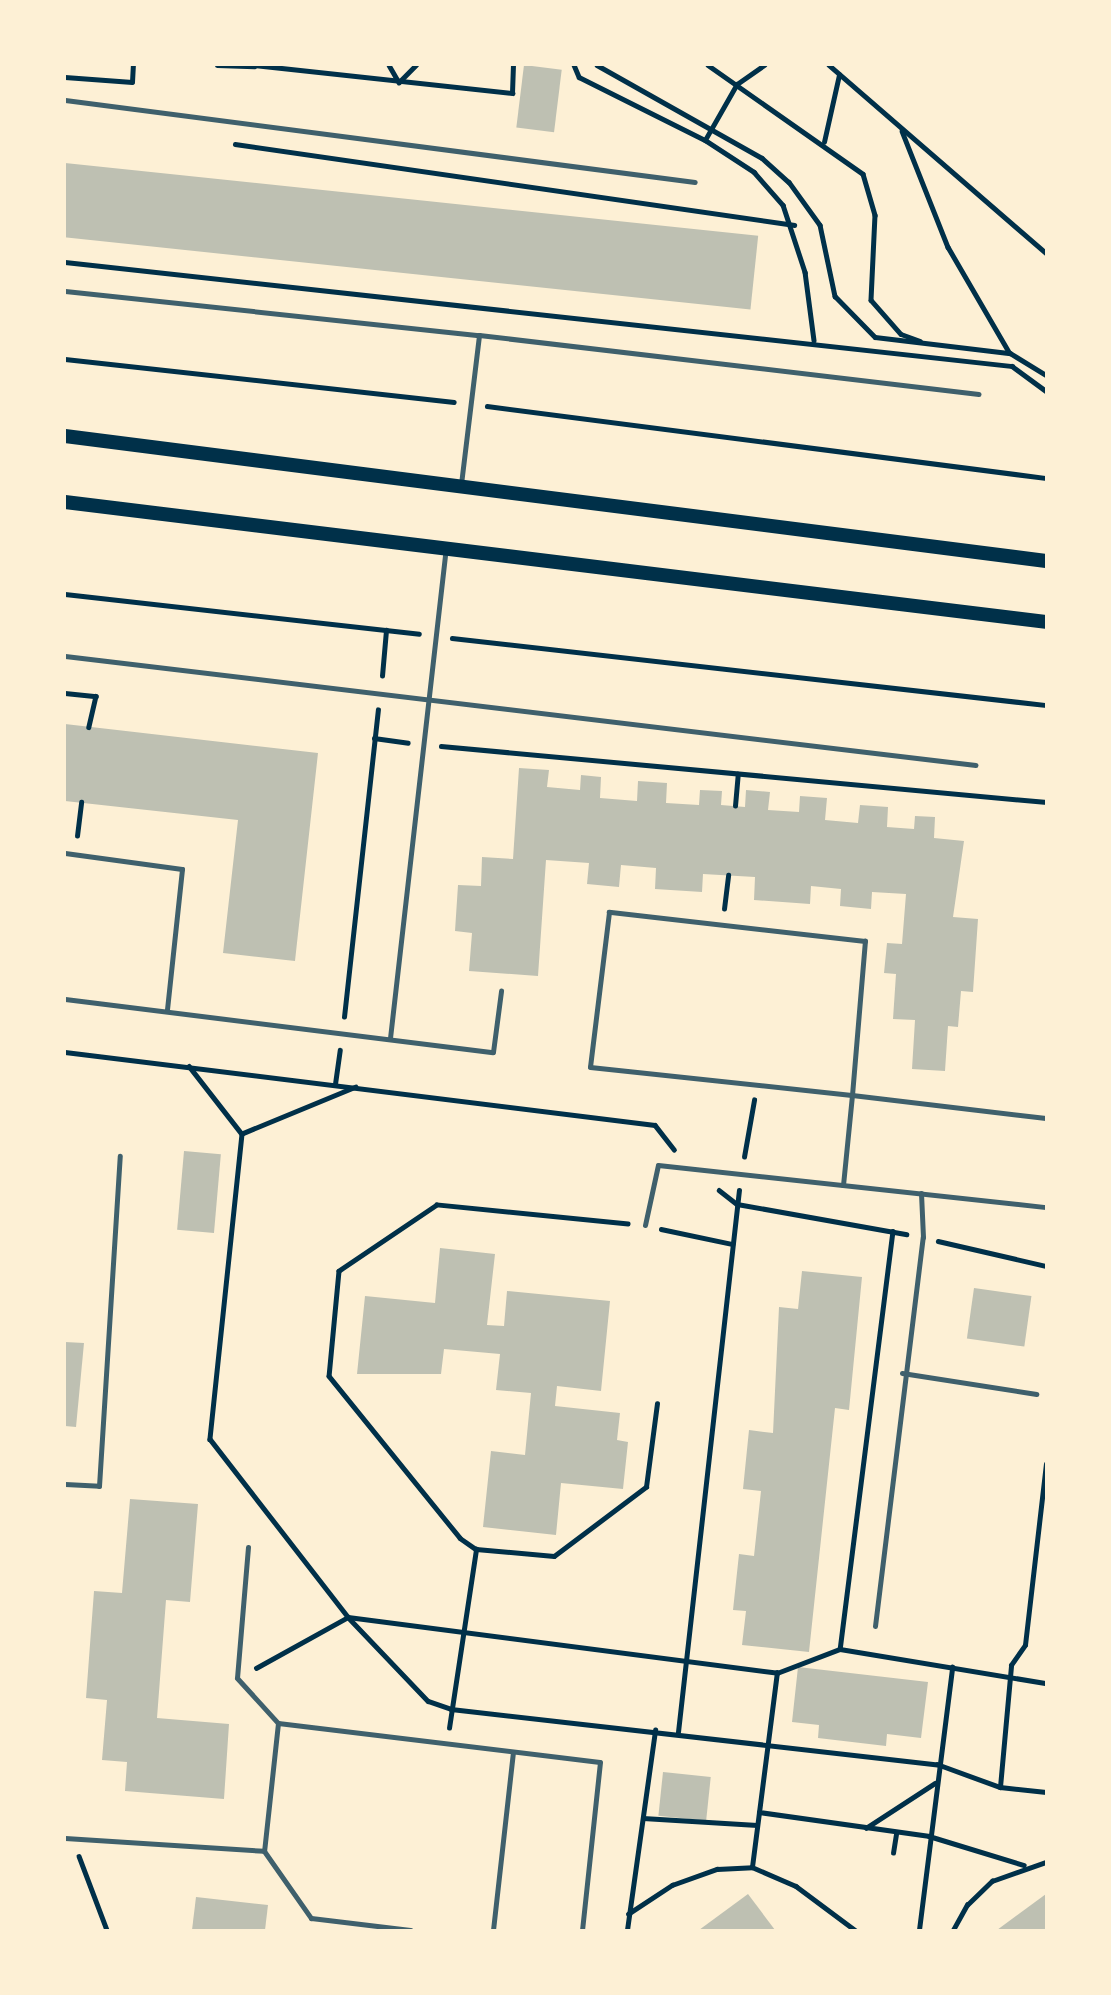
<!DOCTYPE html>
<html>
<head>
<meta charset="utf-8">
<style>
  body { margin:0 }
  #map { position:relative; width:1111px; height:1995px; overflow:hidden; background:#fdf0d5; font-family:"DejaVu Sans",sans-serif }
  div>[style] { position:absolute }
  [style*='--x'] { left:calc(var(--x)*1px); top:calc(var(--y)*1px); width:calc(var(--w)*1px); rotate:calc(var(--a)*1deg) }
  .building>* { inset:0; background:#bec0b2; transform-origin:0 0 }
  .path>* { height:4.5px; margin:-2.25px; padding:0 2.25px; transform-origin:2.25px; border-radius:2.25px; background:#003049 }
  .service>* { height:5px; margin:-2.5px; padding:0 2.5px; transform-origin:2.5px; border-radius:2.5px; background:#3f606c }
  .secondary>* { height:14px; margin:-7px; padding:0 7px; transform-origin:7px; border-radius:7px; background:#003049 }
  span { translate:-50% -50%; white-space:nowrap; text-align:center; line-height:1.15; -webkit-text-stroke:7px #fdf0d5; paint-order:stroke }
  .frame { position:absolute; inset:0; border:66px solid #fdf0d5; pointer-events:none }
</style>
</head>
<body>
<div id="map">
  <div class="building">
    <div style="left:524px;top:65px;width:38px;height:63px;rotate:7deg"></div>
    <div style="left:65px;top:163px;width:697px;height:74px;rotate:6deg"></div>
    <div style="clip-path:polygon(65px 724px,318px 753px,295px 961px,223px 953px,238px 820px,65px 801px)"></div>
    <div style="clip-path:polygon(519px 768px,549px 770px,547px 787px,580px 790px,581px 775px,601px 777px,600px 798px,637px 801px,638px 781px,667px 783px,666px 803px,699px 805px,700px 790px,722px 791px,721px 805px,745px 807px,746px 790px,770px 792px,768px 810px,799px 812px,800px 796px,827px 798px,825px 820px,858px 823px,860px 805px,888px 807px,887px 827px,914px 829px,915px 816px,935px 817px,934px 838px,964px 841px,953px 917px,978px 919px,973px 992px,961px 991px,958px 1027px,948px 1026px,945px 1071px,912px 1069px,915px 1020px,893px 1019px,896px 974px,884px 973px,887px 943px,902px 944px,906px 894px,872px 892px,871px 909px,840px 906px,841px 889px,811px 886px,810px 904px,754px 900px,755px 877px,703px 874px,702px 892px,655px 889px,656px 868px,621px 865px,619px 887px,587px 884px,589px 863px,546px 860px,538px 976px,469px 971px,472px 933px,455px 931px,458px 885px,481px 886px,482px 857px,513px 859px)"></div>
    <div style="left:184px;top:1151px;width:37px;height:79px;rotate:5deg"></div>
    <div style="clip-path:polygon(440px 1248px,495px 1254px,487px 1325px,504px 1326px,507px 1291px,610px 1301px,601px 1391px,557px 1386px,555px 1406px,620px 1413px,617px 1440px,628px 1442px,623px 1489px,561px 1483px,556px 1535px,483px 1527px,491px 1451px,525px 1455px,531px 1393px,496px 1390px,500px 1354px,444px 1349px,441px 1374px,357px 1374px,365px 1296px,435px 1303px)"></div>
    <div style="clip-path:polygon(802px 1271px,862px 1277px,849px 1410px,835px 1408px,809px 1652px,742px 1645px,746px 1611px,733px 1610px,739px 1554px,754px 1556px,761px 1491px,743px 1489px,749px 1430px,773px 1433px,779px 1307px,798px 1309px)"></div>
    <div style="left:974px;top:1288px;width:58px;height:51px;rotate:8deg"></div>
    <div style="clip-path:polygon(65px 1342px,84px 1343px,76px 1427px,65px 1426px)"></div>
    <div style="clip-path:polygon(130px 1499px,198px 1504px,190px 1602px,166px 1600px,157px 1718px,229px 1724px,224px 1799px,125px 1791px,127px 1762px,102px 1760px,107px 1700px,86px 1698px,94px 1591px,122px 1593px)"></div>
    <div style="clip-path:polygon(798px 1667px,928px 1682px,921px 1738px,887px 1734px,886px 1746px,818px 1738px,819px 1725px,792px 1722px)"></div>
    <div style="left:663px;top:1772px;width:48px;height:44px;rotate:6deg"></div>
    <div style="clip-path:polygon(748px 1894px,775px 1930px,699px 1930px)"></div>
    <div style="clip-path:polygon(1046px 1894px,1046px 1930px,997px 1930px)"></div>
    <div style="clip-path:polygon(196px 1897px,268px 1905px,265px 1930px,192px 1930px)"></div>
  </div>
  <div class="path">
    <div style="--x:217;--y:65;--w:37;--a:2"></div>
    <div style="--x:254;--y:65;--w:260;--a:6.2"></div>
    <div style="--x:512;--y:93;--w:28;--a:-88"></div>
    <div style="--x:389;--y:65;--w:20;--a:60"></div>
    <div style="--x:399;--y:82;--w:24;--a:-45"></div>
    <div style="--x:574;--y:65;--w:13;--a:67"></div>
    <div style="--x:579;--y:77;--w:141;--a:26.6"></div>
    <div style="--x:705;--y:140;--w:59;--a:33.1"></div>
    <div style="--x:754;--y:172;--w:44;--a:48.7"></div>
    <div style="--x:783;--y:205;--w:71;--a:71.8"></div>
    <div style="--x:805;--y:272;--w:69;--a:82.5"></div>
    <div style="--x:597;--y:65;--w:189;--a:29.4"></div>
    <div style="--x:762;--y:158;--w:36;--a:42"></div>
    <div style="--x:789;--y:182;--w:53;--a:54.2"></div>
    <div style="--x:820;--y:225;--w:73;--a:78.1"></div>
    <div style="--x:835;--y:296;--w:57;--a:45.7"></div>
    <div style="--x:875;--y:337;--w:136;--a:6.8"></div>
    <div style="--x:1010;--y:353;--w:42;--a:31.4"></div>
    <div style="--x:708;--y:65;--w:189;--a:35.1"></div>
    <div style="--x:863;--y:174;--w:43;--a:73.7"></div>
    <div style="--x:875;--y:215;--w:85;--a:92.7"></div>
    <div style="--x:871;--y:300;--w:45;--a:48.6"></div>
    <div style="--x:901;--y:334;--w:20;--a:20"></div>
    <div style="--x:829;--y:65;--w:287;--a:40.9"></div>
    <div style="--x:65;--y:77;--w:67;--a:4.3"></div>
    <div style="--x:132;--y:82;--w:17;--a:-87"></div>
    <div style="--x:902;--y:131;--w:125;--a:68.4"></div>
    <div style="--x:948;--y:247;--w:121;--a:59.8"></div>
    <div style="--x:705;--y:140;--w:64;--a:-60.3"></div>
    <div style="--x:737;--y:84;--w:33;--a:-35"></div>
    <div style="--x:824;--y:142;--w:69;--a:-77.4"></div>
    <div style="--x:235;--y:144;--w:565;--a:8.24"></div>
    <div style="--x:65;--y:262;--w:953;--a:6.27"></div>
    <div style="--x:1012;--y:366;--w:42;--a:36.3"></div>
    <div style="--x:65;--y:359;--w:391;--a:6.3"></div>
    <div style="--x:487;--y:406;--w:564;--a:7.34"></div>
    <div style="--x:65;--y:594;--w:356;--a:6.4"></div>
    <div style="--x:452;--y:638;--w:598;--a:6.44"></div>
    <div style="--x:382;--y:676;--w:46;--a:-85"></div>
    <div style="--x:65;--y:693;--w:31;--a:6"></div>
    <div style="--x:96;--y:696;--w:32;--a:103"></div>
    <div style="--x:374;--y:738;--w:34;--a:8"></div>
    <div style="--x:441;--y:746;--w:608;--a:5.29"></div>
    <div style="--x:735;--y:806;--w:32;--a:-85"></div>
    <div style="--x:77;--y:836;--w:34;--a:-83"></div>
    <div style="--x:724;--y:909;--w:34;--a:-83"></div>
    <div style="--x:344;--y:1017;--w:309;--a:-83.7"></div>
    <div style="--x:65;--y:1052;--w:594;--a:7.05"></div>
    <div style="--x:655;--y:1125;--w:31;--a:52"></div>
    <div style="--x:189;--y:1066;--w:86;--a:52.1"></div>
    <div style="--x:335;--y:1084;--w:34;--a:-82"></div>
    <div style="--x:356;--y:1087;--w:123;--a:157.6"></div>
    <div style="--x:242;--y:1134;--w:307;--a:96"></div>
    <div style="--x:210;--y:1439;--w:225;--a:52.2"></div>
    <div style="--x:348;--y:1617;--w:116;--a:46.4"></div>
    <div style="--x:428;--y:1701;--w:24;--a:19"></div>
    <div style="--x:451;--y:1709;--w:489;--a:6.5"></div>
    <div style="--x:937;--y:1764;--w:67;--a:20.1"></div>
    <div style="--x:1000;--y:1787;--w:46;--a:6.2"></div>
    <div style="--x:744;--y:1157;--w:58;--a:-80"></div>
    <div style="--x:719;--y:1190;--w:23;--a:38"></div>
    <div style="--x:737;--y:1204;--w:172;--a:10.1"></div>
    <div style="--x:628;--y:1224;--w:192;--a:-174.3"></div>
    <div style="--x:437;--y:1205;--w:118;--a:146"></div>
    <div style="--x:339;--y:1271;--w:105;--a:95.4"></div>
    <div style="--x:329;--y:1376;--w:208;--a:51"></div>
    <div style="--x:460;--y:1538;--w:19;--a:35"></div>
    <div style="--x:476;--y:1549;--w:78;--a:5.1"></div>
    <div style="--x:554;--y:1556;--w:115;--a:-36.9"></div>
    <div style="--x:646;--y:1487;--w:84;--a:-82.5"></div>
    <div style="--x:661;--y:1229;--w:73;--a:11.9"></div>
    <div style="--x:893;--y:1231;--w:421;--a:97.2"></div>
    <div style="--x:840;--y:1649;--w:209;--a:9.4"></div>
    <div style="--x:938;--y:1241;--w:111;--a:13"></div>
    <div style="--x:256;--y:1668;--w:105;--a:-29"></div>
    <div style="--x:348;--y:1617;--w:433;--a:7.4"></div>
    <div style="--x:777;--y:1673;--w:67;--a:-20.9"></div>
    <div style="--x:449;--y:1728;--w:181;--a:-81.4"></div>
    <div style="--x:678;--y:1732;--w:545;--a:-83.58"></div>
    <div style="--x:1000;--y:1787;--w:122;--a:-84.8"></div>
    <div style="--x:1011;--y:1665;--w:24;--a:-55"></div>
    <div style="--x:1025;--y:1645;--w:182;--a:-83.4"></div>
    <div style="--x:759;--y:1812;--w:172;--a:8"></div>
    <div style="--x:929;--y:1836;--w:99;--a:17"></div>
    <div style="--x:643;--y:1818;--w:114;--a:3.5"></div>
    <div style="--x:866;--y:1828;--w:82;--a:-33.1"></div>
    <div style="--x:893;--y:1853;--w:20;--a:-81"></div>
    <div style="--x:79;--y:1856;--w:79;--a:69.3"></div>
    <div style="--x:752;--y:1867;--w:196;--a:-82.7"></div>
    <div style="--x:628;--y:1914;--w:53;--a:-33.4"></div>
    <div style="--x:672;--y:1885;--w:48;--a:-19.6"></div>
    <div style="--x:717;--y:1869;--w:35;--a:-3"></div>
    <div style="--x:752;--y:1867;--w:48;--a:23.4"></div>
    <div style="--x:796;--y:1886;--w:74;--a:36.7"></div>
    <div style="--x:627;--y:1930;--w:202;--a:-82"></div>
    <div style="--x:919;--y:1930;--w:265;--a:-82.8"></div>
    <div style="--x:953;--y:1930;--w:29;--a:-61"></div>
    <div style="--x:967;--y:1905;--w:35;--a:-44"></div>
    <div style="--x:992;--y:1881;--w:57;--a:-19.4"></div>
  </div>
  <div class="service">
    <div style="--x:65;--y:100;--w:635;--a:7.42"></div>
    <div style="--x:65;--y:291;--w:416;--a:6.1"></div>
    <div style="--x:461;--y:484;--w:150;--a:-83.1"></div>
    <div style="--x:479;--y:335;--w:503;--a:6.73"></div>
    <div style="--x:65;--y:656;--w:917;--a:6.83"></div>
    <div style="--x:65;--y:853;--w:118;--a:7.8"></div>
    <div style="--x:182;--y:869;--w:142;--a:96.1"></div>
    <div style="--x:65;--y:999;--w:431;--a:7.1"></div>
    <div style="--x:493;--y:1052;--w:62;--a:-82.5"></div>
    <div style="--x:390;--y:1038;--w:493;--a:-83.5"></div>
    <div style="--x:843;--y:1185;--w:90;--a:-84.3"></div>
    <div style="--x:852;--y:1095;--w:155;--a:-85.2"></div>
    <div style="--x:865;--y:941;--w:258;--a:-173.5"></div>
    <div style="--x:609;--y:912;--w:156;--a:97"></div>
    <div style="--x:590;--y:1067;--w:263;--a:6.1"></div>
    <div style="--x:852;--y:1095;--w:195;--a:6.8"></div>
    <div style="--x:645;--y:1225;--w:61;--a:-77.8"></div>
    <div style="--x:658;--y:1165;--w:390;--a:6.2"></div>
    <div style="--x:902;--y:1373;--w:136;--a:8.9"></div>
    <div style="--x:65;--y:1484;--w:34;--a:3"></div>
    <div style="--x:99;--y:1486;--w:331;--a:-86.4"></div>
    <div style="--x:248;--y:1547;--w:131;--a:94.8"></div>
    <div style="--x:237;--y:1678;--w:61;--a:47.7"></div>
    <div style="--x:278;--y:1723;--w:129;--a:96.2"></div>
    <div style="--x:264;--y:1851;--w:82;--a:55"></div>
    <div style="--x:311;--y:1918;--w:100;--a:6.9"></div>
    <div style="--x:875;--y:1626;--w:392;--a:-83"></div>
    <div style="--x:923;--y:1237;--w:44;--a:-92.6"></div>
    <div style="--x:278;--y:1723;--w:324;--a:6.9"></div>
    <div style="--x:600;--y:1762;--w:169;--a:96.1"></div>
    <div style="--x:65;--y:1838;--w:199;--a:3.7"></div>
    <div style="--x:493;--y:1930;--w:179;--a:-83.6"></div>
  </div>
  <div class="secondary">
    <div style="--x:65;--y:436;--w:989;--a:7.26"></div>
    <div style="--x:65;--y:502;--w:988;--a:6.97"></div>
  </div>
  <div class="frame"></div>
</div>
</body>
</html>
